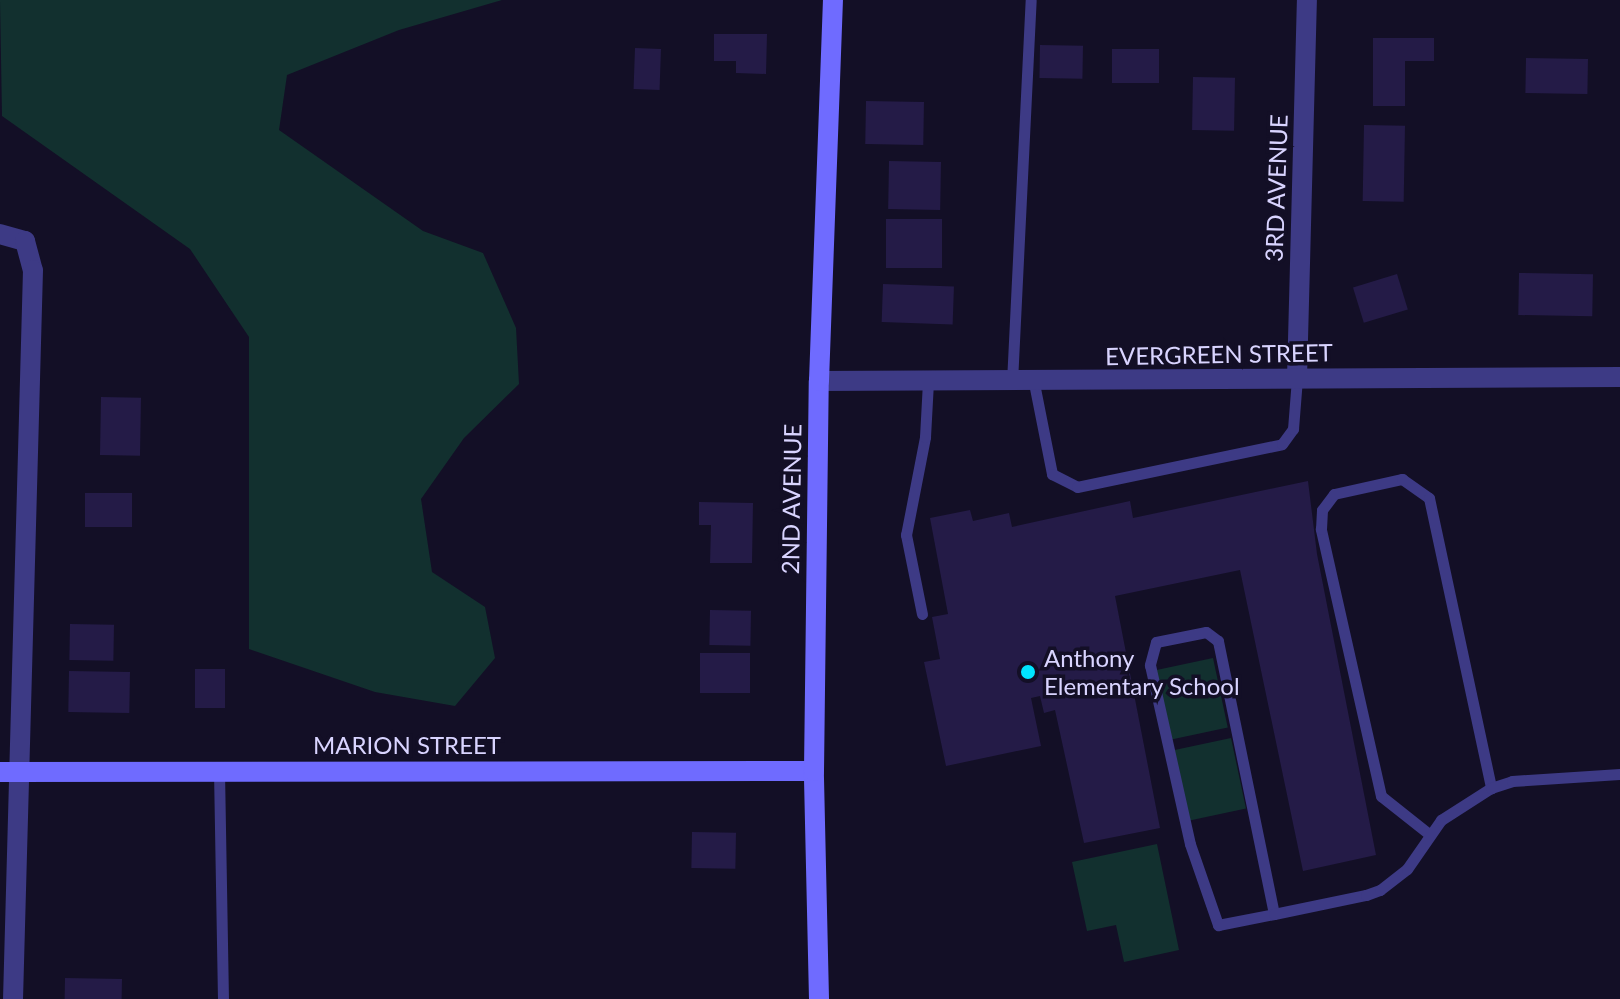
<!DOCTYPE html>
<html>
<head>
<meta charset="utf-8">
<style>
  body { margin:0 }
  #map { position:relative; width:1620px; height:999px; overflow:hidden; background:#130f26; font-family:Lato,sans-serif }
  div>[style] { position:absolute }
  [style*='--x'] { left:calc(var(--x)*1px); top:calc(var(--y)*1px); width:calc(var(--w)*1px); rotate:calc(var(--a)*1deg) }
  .green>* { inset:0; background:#12302f; transform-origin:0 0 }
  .building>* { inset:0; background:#241b47; transform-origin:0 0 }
  .lane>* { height:11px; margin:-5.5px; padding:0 5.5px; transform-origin:5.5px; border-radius:5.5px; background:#3d3a85 }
  .street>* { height:20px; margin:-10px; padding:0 10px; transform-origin:10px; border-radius:10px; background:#3d3a85 }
  .secondary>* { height:20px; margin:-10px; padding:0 10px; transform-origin:10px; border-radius:10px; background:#6f6bff }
  .dots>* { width:22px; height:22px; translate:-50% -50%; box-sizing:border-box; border:4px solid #130f26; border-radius:50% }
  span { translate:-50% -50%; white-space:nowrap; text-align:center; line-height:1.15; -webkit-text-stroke:7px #130f26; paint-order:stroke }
  .street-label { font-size:24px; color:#d9d4ff }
  .poi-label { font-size:24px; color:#d9d4ff }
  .left { translate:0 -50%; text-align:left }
</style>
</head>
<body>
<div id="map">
  <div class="green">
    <div style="clip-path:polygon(0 0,502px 0,399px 30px,287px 75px,279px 130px,423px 231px,483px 253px,516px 328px,519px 384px,464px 438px,421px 499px,432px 572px,485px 607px,495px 658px,455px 706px,375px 692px,249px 649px,249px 337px,190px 249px,2px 116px)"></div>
    <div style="left:1213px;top:658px;width:71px;height:60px;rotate:78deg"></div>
    <div style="left:1231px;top:738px;width:72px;height:60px;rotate:78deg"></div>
    <div style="clip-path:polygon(1157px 844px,1179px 950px,1124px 962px,1116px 925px,1087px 931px,1072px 862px)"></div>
  </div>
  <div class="building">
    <div style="clip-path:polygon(714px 34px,767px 34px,766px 74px,736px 73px,736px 61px,714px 61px)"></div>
    <div style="clip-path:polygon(1373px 38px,1434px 38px,1434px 61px,1405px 61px,1405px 106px,1373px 106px)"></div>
    <div style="left:1040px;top:45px;width:43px;height:33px;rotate:1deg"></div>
    <div style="left:635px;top:48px;width:26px;height:41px;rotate:2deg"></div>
    <div style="left:1112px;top:49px;width:47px;height:34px"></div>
    <div style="left:1526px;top:58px;width:62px;height:35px;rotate:1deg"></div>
    <div style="left:1193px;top:77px;width:42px;height:53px;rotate:1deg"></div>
    <div style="left:866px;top:101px;width:58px;height:43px;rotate:1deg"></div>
    <div style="left:1364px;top:125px;width:41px;height:76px;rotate:1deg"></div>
    <div style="left:889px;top:161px;width:52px;height:48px;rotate:1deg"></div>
    <div style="left:886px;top:219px;width:56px;height:49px"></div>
    <div style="left:1519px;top:273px;width:74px;height:42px;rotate:1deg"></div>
    <div style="left:1397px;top:274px;width:37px;height:46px;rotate:73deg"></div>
    <div style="left:883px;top:284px;width:71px;height:38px;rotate:2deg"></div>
    <div style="left:101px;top:397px;width:40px;height:58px;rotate:1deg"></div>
    <div style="clip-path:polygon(1308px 481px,1317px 554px,1376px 855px,1303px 871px,1240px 570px,1115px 596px,1160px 828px,1084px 843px,1055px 710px,1044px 713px,1040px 696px,1031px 698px,1041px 746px,946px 766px,924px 662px,940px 659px,932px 617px,948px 614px,930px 518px,970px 510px,973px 521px,1009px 513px,1012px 527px,1130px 501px,1133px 518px)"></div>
    <div style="left:85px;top:493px;width:47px;height:34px"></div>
    <div style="clip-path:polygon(699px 502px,753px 503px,752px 563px,710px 563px,711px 525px,699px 525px)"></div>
    <div style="left:710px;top:610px;width:41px;height:35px;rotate:1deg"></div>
    <div style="left:70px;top:624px;width:44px;height:36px;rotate:1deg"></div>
    <div style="left:700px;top:653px;width:50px;height:40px"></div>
    <div style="left:195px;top:669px;width:30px;height:39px"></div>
    <div style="left:69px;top:671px;width:61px;height:41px;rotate:1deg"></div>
    <div style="left:692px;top:832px;width:44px;height:36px;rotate:1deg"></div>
    <div style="left:65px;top:978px;width:57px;height:21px;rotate:1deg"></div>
  </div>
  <div class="lane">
    <div style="--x:1012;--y:382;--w:382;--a:-87.2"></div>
    <div style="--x:1034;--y:383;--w:93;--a:78.8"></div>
    <div style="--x:1052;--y:474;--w:28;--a:27"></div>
    <div style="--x:1077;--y:487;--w:209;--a:-11.8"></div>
    <div style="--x:1282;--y:444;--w:19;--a:-54"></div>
    <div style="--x:1293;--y:429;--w:51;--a:-85.5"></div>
    <div style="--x:922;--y:614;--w:81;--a:-101.4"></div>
    <div style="--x:906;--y:535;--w:100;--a:-79"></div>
    <div style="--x:925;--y:437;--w:55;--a:-86.9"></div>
    <div style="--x:219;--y:771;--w:228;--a:89"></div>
    <div style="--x:1429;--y:834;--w:61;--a:-141.6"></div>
    <div style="--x:1381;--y:796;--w:274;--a:-102.7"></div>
    <div style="--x:1321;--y:529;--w:19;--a:-87"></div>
    <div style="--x:1322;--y:510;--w:20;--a:-53"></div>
    <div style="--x:1334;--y:494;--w:70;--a:-12.4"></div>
    <div style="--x:1402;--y:479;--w:33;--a:35"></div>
    <div style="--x:1429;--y:498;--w:297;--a:77.9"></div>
    <div style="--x:1274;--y:914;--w:279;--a:-101.6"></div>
    <div style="--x:1218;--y:641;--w:15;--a:-143"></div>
    <div style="--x:1206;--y:632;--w:51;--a:168.7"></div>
    <div style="--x:1156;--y:642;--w:24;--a:105"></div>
    <div style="--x:1150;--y:665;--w:183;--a:77.4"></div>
    <div style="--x:1190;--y:844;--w:86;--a:70.9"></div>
    <div style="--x:1218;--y:925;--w:57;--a:-11.1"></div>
    <div style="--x:1274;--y:914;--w:94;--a:-11.7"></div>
    <div style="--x:1366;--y:895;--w:15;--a:-20"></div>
    <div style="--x:1380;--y:890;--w:34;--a:-38"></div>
    <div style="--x:1407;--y:869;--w:60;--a:-55.2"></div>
    <div style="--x:1441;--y:820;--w:59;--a:-32.6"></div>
    <div style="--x:1491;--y:788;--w:22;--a:-18"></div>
    <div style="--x:1512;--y:781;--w:108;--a:-3.7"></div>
  </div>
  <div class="street">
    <div style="--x:0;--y:234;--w:26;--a:16"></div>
    <div style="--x:25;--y:241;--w:30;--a:75"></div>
    <div style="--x:33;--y:270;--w:729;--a:91.57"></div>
    <div style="--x:1297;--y:378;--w:378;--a:-88.5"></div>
    <div style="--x:819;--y:381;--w:801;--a:-0.29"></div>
  </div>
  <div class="secondary">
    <div style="--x:0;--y:772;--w:814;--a:-0.07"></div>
    <div style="--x:819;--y:999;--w:228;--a:-91.3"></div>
    <div style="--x:814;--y:771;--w:390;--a:-89.3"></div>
    <div style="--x:819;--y:381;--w:381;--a:-87.9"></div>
  </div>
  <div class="dots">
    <div style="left:1028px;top:672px;background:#00e5ff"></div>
  </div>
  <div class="street-label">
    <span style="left:1276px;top:188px;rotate:-88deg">3RD AVENUE</span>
    <span style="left:1219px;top:354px;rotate:-1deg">EVERGREEN STREET</span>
    <span style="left:791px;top:499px;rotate:-89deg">2ND AVENUE</span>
    <span style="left:407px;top:745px">MARION STREET</span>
  </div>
  <div class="poi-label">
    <span class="left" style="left:1044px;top:672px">Anthony<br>Elementary School</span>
  </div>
</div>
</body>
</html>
